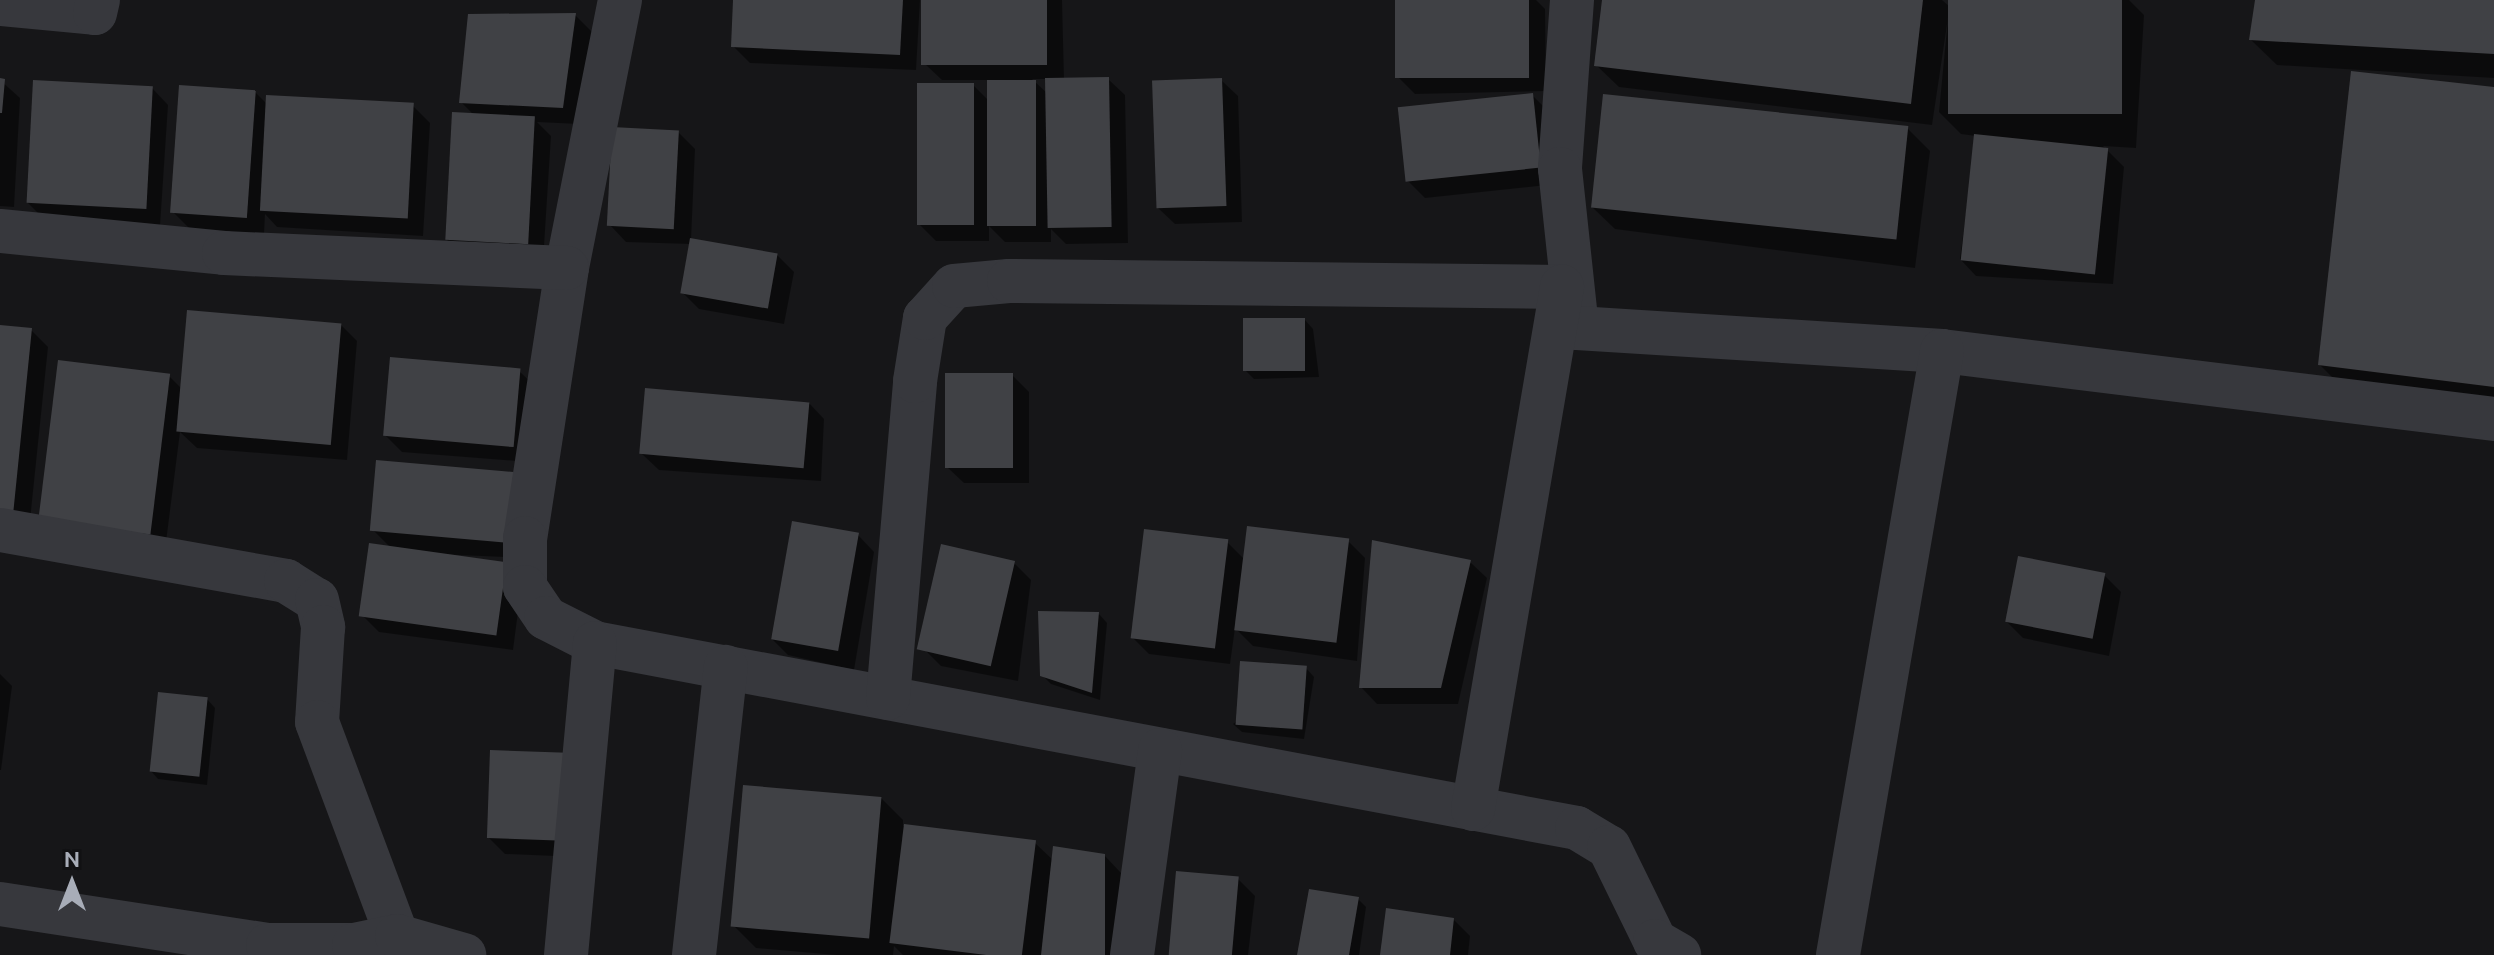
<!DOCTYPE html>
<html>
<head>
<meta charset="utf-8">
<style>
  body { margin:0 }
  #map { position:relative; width:2494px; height:955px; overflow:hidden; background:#161618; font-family:Ubuntu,sans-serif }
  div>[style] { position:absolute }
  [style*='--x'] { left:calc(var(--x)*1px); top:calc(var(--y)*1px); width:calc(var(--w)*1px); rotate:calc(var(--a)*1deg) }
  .shadow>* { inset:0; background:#0007 }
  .building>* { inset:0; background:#404145; transform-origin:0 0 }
  .minor>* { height:44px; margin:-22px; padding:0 22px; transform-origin:22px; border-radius:22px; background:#37383d }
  span { translate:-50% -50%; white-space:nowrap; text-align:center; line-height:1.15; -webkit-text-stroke:6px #111113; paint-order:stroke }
  .north { position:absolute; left:32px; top:843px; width:80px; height:80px; -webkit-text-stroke:6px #111113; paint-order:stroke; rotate:0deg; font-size:22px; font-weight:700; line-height:32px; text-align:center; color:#a8adb8 }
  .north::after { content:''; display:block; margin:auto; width:28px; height:36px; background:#a8adb8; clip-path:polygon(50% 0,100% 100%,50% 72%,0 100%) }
</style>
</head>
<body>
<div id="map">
  <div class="shadow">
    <div style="clip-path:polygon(735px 0,920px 0,916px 70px,750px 63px,733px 46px)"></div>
    <div style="clip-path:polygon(evenodd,923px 0,1062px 0,1064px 79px,1108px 79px,1125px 95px,1128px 243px,1066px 244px,1051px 229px,1051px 242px,1005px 242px,989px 226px,989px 241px,936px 241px,919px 224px,973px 85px,989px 101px,989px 80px,942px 80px,925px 64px,923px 0,1032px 79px,1047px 79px,1048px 94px,1032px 79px)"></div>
    <div style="clip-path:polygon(1397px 0,1536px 0,1545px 9px,1546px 91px,1415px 94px,1398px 77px)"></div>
    <div style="clip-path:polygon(1604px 0,1942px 0,1950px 7px,1950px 0,2129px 0,2144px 15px,2136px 148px,2103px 146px,2124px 167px,2113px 284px,1976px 276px,1960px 259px,1976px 136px,1961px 134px,1939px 112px,1948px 18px,1932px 125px,1619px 87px,1596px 65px)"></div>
    <div style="clip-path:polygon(2257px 0,2494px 0,2494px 78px,2277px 65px,2251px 40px)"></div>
    <div style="clip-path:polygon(575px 15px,592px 32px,579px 124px,537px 122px,551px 136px,543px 262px,463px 256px,446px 239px,474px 115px,461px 102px)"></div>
    <div style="clip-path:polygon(0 80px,20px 98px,14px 207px,0 206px)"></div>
    <div style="clip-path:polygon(1221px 80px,1238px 96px,1242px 222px,1175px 224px,1158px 208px)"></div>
    <div style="clip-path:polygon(152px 88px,168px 105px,160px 226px,44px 219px,27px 202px)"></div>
    <div style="clip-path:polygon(2494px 89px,2494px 409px,2345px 390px,2320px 365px)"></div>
    <div style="clip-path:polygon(255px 92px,267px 104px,413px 106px,430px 123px,423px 236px,277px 227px,265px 214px,264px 234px,190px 229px,173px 212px)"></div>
    <div style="clip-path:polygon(1532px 95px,1549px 112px,1557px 184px,1425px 198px,1408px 181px)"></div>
    <div style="clip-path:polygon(1908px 129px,1930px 151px,1915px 268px,1615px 229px,1592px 207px)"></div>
    <div style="clip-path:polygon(678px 132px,695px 149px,691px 240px,777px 255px,794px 272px,784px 324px,699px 309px,682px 292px,691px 244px,626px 242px,610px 225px)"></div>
    <div style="clip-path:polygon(1305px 320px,1313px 329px,1319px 377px,1254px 379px,1245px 370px)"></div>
    <div style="clip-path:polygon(340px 324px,357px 341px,347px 460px,197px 448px,180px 432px,165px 550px,55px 536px,169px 376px,183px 390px)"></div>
    <div style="clip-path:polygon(0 327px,31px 330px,48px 347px,29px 530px,0 528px)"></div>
    <div style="clip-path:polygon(519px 371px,536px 387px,530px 462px,402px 452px,385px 435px)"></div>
    <div style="clip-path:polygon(1012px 375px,1029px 392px,1029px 483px,964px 483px,947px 467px)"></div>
    <div style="clip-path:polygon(808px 402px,824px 419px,821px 481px,659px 470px,642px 454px)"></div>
    <div style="clip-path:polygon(513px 473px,524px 558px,436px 554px,522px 581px,513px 650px,379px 632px,362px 615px,391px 548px,373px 530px)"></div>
    <div style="clip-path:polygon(858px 535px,874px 552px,854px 670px,788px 655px,771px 638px)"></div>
    <div style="clip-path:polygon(1348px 541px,1365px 558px,1357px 661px,1253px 646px,1235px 628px,1230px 664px,1149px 654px,1132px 637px,1227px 542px,1245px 560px)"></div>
    <div style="clip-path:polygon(1470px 562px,1487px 578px,1458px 704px,1377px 704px,1361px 687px)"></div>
    <div style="clip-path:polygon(1014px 563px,1031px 580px,1018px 681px,941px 666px,924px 649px)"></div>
    <div style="clip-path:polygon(2104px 575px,2121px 592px,2109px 656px,2023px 638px,2007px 622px)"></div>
    <div style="clip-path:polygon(1099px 614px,1107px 623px,1100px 700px,1051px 684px,1042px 675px)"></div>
    <div style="clip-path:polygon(1306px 668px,1314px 677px,1304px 739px,1242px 732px,1233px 724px)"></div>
    <div style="clip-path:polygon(0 674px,12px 686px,1px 770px,0 770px)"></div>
    <div style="clip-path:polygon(207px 699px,215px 708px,207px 785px,158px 779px,150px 770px)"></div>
    <div style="clip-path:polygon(492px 752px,579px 857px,505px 854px,488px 837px)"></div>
    <div style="clip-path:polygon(881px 798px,903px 820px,903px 826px,1035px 843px,1054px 861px,1105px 856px,1121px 873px,1121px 955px,903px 955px,894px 946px,893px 955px,836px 955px,756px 948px,734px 926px)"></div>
    <div style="clip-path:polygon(1238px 879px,1255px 896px,1248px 955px,1168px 955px)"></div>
    <div style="clip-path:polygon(1358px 899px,1366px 907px,1359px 955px,1299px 955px)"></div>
    <div style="clip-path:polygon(1454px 920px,1470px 936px,1468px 955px,1382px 955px)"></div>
  </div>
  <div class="building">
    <div style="clip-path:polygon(733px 0,903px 0,900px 55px,731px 47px)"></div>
    <div style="left:921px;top:0;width:126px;height:65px"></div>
    <div style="left:1395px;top:0;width:134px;height:78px"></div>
    <div style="clip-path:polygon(1602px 0,1923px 0,1911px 104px,1594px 66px)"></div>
    <div style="left:1948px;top:0;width:174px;height:114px"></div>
    <div style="clip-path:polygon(2255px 0,2494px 0,2494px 54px,2249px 40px)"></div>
    <div style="clip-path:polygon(576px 13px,563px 108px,459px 103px,468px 14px)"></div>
    <div style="clip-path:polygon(2351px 71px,2494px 87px,2494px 387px,2318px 365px)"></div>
    <div style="left:1109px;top:77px;width:150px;height:64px;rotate:89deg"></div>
    <div style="clip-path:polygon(0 78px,5px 79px,2px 113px,0 113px)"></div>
    <div style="left:1222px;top:78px;width:128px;height:70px;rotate:88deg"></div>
    <div style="left:33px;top:80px;width:120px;height:123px;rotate:3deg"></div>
    <div style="left:987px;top:80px;width:49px;height:146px"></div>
    <div style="left:917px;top:83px;width:57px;height:142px"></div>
    <div style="left:179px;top:85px;width:77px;height:128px;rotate:4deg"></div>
    <div style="left:1533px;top:93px;width:75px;height:136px;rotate:84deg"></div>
    <div style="left:1603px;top:94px;width:307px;height:114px;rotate:6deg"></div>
    <div style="left:266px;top:95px;width:148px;height:116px;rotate:3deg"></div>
    <div style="left:452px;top:112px;width:83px;height:128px;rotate:3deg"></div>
    <div style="left:612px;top:127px;width:67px;height:99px;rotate:3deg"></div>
    <div style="left:1974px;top:134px;width:135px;height:127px;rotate:6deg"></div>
    <div style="left:690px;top:238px;width:89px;height:56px;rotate:10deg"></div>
    <div style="left:187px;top:310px;width:155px;height:122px;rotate:5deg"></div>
    <div style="left:1243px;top:318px;width:62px;height:53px"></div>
    <div style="clip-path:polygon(0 325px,32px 328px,13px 515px,0 513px)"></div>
    <div style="left:390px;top:357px;width:131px;height:79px;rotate:5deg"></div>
    <div style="left:58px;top:360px;width:113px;height:162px;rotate:7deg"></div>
    <div style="left:945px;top:373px;width:68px;height:95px"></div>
    <div style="left:645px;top:388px;width:165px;height:66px;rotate:5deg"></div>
    <div style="left:376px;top:460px;width:138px;height:71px;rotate:5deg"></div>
    <div style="left:792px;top:521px;width:68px;height:120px;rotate:10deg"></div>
    <div style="left:1247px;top:526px;width:103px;height:105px;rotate:7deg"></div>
    <div style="left:1144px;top:529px;width:85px;height:110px;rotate:7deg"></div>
    <div style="clip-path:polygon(1372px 540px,1471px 560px,1441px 688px,1359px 688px)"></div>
    <div style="left:369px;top:543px;width:139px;height:74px;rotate:8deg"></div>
    <div style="left:941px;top:544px;width:76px;height:108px;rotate:13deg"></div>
    <div style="left:2018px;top:556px;width:89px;height:67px;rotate:11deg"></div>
    <div style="clip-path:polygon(1038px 611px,1099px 612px,1092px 693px,1040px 676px)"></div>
    <div style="left:1240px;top:661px;width:67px;height:64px;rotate:4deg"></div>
    <div style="left:158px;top:692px;width:50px;height:80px;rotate:6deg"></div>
    <div style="left:490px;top:750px;width:77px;height:88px;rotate:2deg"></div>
    <div style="left:743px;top:785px;width:139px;height:142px;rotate:5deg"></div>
    <div style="left:904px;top:824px;width:133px;height:120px;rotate:7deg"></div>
    <div style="clip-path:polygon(1053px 846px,1105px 854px,1105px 955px,1041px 955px)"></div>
    <div style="left:1176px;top:871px;width:63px;height:85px;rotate:5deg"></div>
    <div style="clip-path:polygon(1309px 889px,1359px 897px,1349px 955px,1297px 955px)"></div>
    <div style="clip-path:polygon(1386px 908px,1454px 918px,1450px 955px,1380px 955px)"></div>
  </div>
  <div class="minor">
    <div style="--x:620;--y:0;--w:273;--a:101.2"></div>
    <div style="--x:567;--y:268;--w:273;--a:98.8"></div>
    <div style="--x:525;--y:538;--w:49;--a:90"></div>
    <div style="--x:525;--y:587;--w:37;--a:56"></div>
    <div style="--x:546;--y:618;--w:55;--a:27"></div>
    <div style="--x:595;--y:643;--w:999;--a:10.67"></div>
    <div style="--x:1577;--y:828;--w:37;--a:31"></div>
    <div style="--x:1609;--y:847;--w:105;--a:63.9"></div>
    <div style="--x:1655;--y:941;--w:28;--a:30"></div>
    <div style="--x:1572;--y:0;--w:169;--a:94.1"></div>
    <div style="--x:1560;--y:169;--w:160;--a:83.9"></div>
    <div style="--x:1577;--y:328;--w:366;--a:3.6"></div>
    <div style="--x:1942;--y:351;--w:556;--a:7.02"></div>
    <div style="--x:0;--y:4;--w:95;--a:5.4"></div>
    <div style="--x:95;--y:13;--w:13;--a:-77"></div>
    <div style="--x:0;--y:231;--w:225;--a:5.6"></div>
    <div style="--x:224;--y:253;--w:343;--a:2.5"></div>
    <div style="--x:0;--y:530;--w:291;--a:10.1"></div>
    <div style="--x:286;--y:581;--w:36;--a:32"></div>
    <div style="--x:317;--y:600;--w:28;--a:77"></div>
    <div style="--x:323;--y:627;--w:95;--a:93.6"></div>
    <div style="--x:317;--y:722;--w:228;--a:69.5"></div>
    <div style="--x:397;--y:936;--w:20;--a:110"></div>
    <div style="--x:888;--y:698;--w:318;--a:-85.1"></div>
    <div style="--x:915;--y:381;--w:64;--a:-81"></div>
    <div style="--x:925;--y:318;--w:43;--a:-47.8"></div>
    <div style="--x:954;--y:286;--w:55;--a:-5.2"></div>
    <div style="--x:1009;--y:281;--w:553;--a:0.62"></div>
    <div style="--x:1473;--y:809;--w:530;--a:-80.32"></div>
    <div style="--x:0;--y:904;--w:271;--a:8.7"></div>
    <div style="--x:268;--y:945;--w:86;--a:0"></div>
    <div style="--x:354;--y:945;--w:44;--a:-11.8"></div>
    <div style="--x:397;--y:936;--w:70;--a:15.8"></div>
    <div style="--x:566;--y:955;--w:313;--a:-84.7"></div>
    <div style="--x:694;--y:955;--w:290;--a:-83.7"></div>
    <div style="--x:1132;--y:955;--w:207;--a:-82.2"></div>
    <div style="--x:1838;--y:955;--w:613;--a:-80.23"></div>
  </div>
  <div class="north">N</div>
</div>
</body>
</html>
